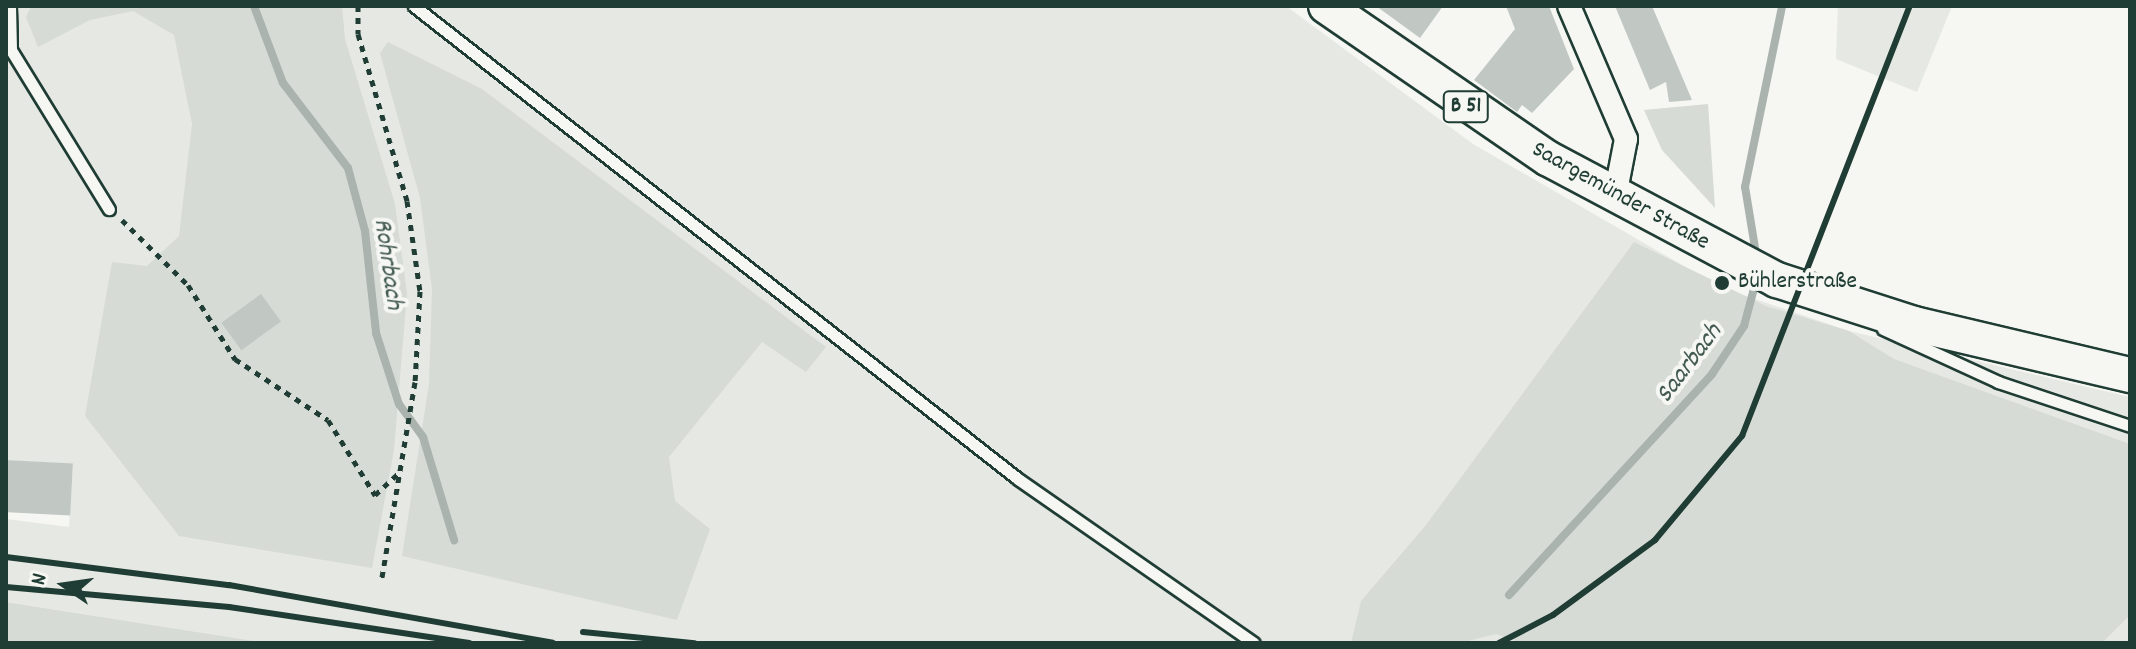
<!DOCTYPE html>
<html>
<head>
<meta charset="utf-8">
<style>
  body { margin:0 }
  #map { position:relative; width:2136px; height:649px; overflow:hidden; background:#f6f6f2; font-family:Dekko,sans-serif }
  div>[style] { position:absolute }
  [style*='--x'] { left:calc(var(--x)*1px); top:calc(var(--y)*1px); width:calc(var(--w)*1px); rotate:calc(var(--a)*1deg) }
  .built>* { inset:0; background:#e6e8e4 }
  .green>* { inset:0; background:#d6dbd6 }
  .stream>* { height:8px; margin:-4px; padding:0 4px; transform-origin:4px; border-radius:4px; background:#aab3ae }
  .building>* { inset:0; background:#c1c8c3; transform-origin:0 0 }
  .path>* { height:5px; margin-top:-2.5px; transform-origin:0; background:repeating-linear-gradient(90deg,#1f3d34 0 6px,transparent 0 12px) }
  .roads { filter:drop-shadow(2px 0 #1f3d34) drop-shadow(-2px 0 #1f3d34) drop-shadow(0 2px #1f3d34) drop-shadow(0 -2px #1f3d34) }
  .lane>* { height:11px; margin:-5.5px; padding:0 5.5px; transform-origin:5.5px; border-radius:5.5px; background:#f6f6f2 }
  .street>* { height:22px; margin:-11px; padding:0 11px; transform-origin:11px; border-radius:11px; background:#f6f6f2 }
  .primary>* { height:34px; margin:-17px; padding:0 17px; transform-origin:17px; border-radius:17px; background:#f6f6f2 }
  .rail>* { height:6px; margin:-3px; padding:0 3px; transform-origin:3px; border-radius:3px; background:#1f3d34 }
  .dots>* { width:22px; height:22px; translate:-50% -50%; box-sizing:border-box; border:4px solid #f6f6f2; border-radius:50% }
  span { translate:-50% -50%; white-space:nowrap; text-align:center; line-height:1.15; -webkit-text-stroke:8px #f6f6f2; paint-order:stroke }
  .shield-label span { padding:2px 6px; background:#f6f6f2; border:2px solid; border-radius:6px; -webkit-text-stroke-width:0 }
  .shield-label { font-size:22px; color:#1f3d34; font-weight:700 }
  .street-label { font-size:24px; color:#1f3d34 }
  .poi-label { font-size:24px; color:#1f3d34 }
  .left { translate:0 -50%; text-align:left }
  .water-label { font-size:26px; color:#425a52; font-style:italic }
  .frame { position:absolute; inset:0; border:8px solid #1f3d34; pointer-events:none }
  .north { position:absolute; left:24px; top:545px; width:80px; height:80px; -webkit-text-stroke:6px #f6f6f2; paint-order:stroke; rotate:283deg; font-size:22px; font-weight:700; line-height:32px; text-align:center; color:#1f3d34 }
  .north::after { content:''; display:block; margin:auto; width:28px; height:36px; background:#1f3d34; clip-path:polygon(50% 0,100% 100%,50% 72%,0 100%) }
</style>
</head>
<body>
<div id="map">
  <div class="built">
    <div style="clip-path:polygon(6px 6px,1286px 6px,1473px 144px,1720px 287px,1849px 331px,2130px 397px,2130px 643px,267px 643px,6px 602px,6px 519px,69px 527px,73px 464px,6px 460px)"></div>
    <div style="clip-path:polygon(1838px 6px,1952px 6px,1917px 92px,1836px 59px)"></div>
  </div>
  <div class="green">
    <div style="clip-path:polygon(31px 6px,342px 6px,345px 39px,395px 204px,407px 293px,394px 450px,372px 568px,179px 536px,85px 416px,112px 262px,147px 266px,179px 236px,192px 124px,174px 35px,133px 11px,90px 20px,38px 47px,26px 17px)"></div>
    <div style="clip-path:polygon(388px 42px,482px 89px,826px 347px,806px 372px,762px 342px,669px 457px,675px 501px,710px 529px,677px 620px,402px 556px,429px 384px,432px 289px,420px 198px,380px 53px)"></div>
    <div style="clip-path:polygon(1708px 104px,1715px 208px,1662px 150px,1644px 110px)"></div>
    <div style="clip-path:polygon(1634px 242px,1766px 306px,1849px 331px,1894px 359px,2130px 444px,2130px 615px,2102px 643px,1521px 643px,1496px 634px,1460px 643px,1351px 643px,1361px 601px,1426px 525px)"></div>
    <div style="clip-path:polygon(6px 602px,267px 643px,6px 643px)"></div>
  </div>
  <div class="stream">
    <div style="--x:254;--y:6;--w:82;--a:69.4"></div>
    <div style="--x:283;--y:83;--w:107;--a:52.6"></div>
    <div style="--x:348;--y:168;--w:65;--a:74.9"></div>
    <div style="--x:365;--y:231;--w:103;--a:83.8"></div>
    <div style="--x:376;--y:333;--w:75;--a:72.1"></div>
    <div style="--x:399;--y:404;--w:41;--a:54"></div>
    <div style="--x:423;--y:437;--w:108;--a:73.2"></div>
    <div style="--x:1757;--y:260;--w:74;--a:-99.3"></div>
    <div style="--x:1745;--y:187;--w:185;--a:-78.4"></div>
    <div style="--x:1509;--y:595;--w:300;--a:-47.4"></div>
    <div style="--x:1712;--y:374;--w:58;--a:-56.3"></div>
    <div style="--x:1744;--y:326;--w:51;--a:-75.1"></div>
  </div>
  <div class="building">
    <div style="clip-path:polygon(1376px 6px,1443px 6px,1420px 38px)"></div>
    <div style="clip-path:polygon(1506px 6px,1549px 6px,1574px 69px,1532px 113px,1522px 105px,1517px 112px,1474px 80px,1515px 29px)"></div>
    <div style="clip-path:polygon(1615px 6px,1652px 6px,1692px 100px,1669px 102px,1666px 82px,1650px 90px)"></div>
    <div style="left:261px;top:294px;width:34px;height:49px;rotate:54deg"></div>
    <div style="left:6px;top:460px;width:67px;height:52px;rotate:3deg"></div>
  </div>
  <div class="path">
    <div style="--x:358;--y:6;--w:28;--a:90"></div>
    <div style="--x:358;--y:34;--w:174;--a:73.6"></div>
    <div style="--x:407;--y:201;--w:91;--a:81.8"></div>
    <div style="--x:420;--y:291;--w:91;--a:93.1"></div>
    <div style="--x:415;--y:382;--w:203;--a:99.6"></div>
    <div style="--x:122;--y:220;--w:93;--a:44.6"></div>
    <div style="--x:188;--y:285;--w:88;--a:57.6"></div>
    <div style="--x:235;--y:359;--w:111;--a:33.3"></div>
    <div style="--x:328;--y:420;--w:89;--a:57.9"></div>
    <div style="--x:375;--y:495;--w:33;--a:-43"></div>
  </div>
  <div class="roads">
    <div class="lane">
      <div style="--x:10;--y:6;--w:44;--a:88.7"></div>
      <div style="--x:11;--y:50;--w:187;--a:58.4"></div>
      <div style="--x:414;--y:6;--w:767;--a:38.06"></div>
      <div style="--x:1018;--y:479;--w:287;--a:34.8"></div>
      <div style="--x:1883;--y:329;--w:127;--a:24.7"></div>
      <div style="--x:1998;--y:382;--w:139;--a:18.4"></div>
    </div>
    <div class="street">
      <div style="--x:1569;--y:6;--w:145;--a:66.8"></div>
      <div style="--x:1626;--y:139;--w:58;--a:100.9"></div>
    </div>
    <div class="primary">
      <div style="--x:1326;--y:6;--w:270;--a:34.5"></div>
      <div style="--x:1549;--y:159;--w:258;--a:28"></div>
      <div style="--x:1777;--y:280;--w:144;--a:17.8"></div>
      <div style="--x:1914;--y:324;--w:222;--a:13.3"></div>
    </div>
  </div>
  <div class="rail">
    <div style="--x:6;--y:557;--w:225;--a:7.2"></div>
    <div style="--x:229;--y:585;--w:329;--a:10.1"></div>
    <div style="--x:6;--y:587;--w:224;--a:5.1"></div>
    <div style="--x:229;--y:607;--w:243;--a:8.5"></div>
    <div style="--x:583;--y:632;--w:112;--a:5.7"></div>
    <div style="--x:1499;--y:643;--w:61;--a:-27.4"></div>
    <div style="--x:1553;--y:615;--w:127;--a:-36.3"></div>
    <div style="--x:1655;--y:540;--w:136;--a:-50.1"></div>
    <div style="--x:1742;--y:436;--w:462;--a:-68.7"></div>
  </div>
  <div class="dots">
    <div style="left:1722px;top:283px;background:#1f3d34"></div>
  </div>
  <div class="shield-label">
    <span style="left:1466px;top:107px">B 51</span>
  </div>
  <div class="street-label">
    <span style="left:1620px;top:197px;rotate:29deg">Saargemünder Straße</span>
  </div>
  <div class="poi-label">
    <span class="left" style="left:1738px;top:283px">Bühlerstraße</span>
  </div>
  <div class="water-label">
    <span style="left:387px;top:264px;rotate:82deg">Rohrbach</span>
    <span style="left:1690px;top:364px;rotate:-53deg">Saarbach</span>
  </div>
  <div class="frame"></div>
  <div class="north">N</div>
</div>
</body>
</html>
